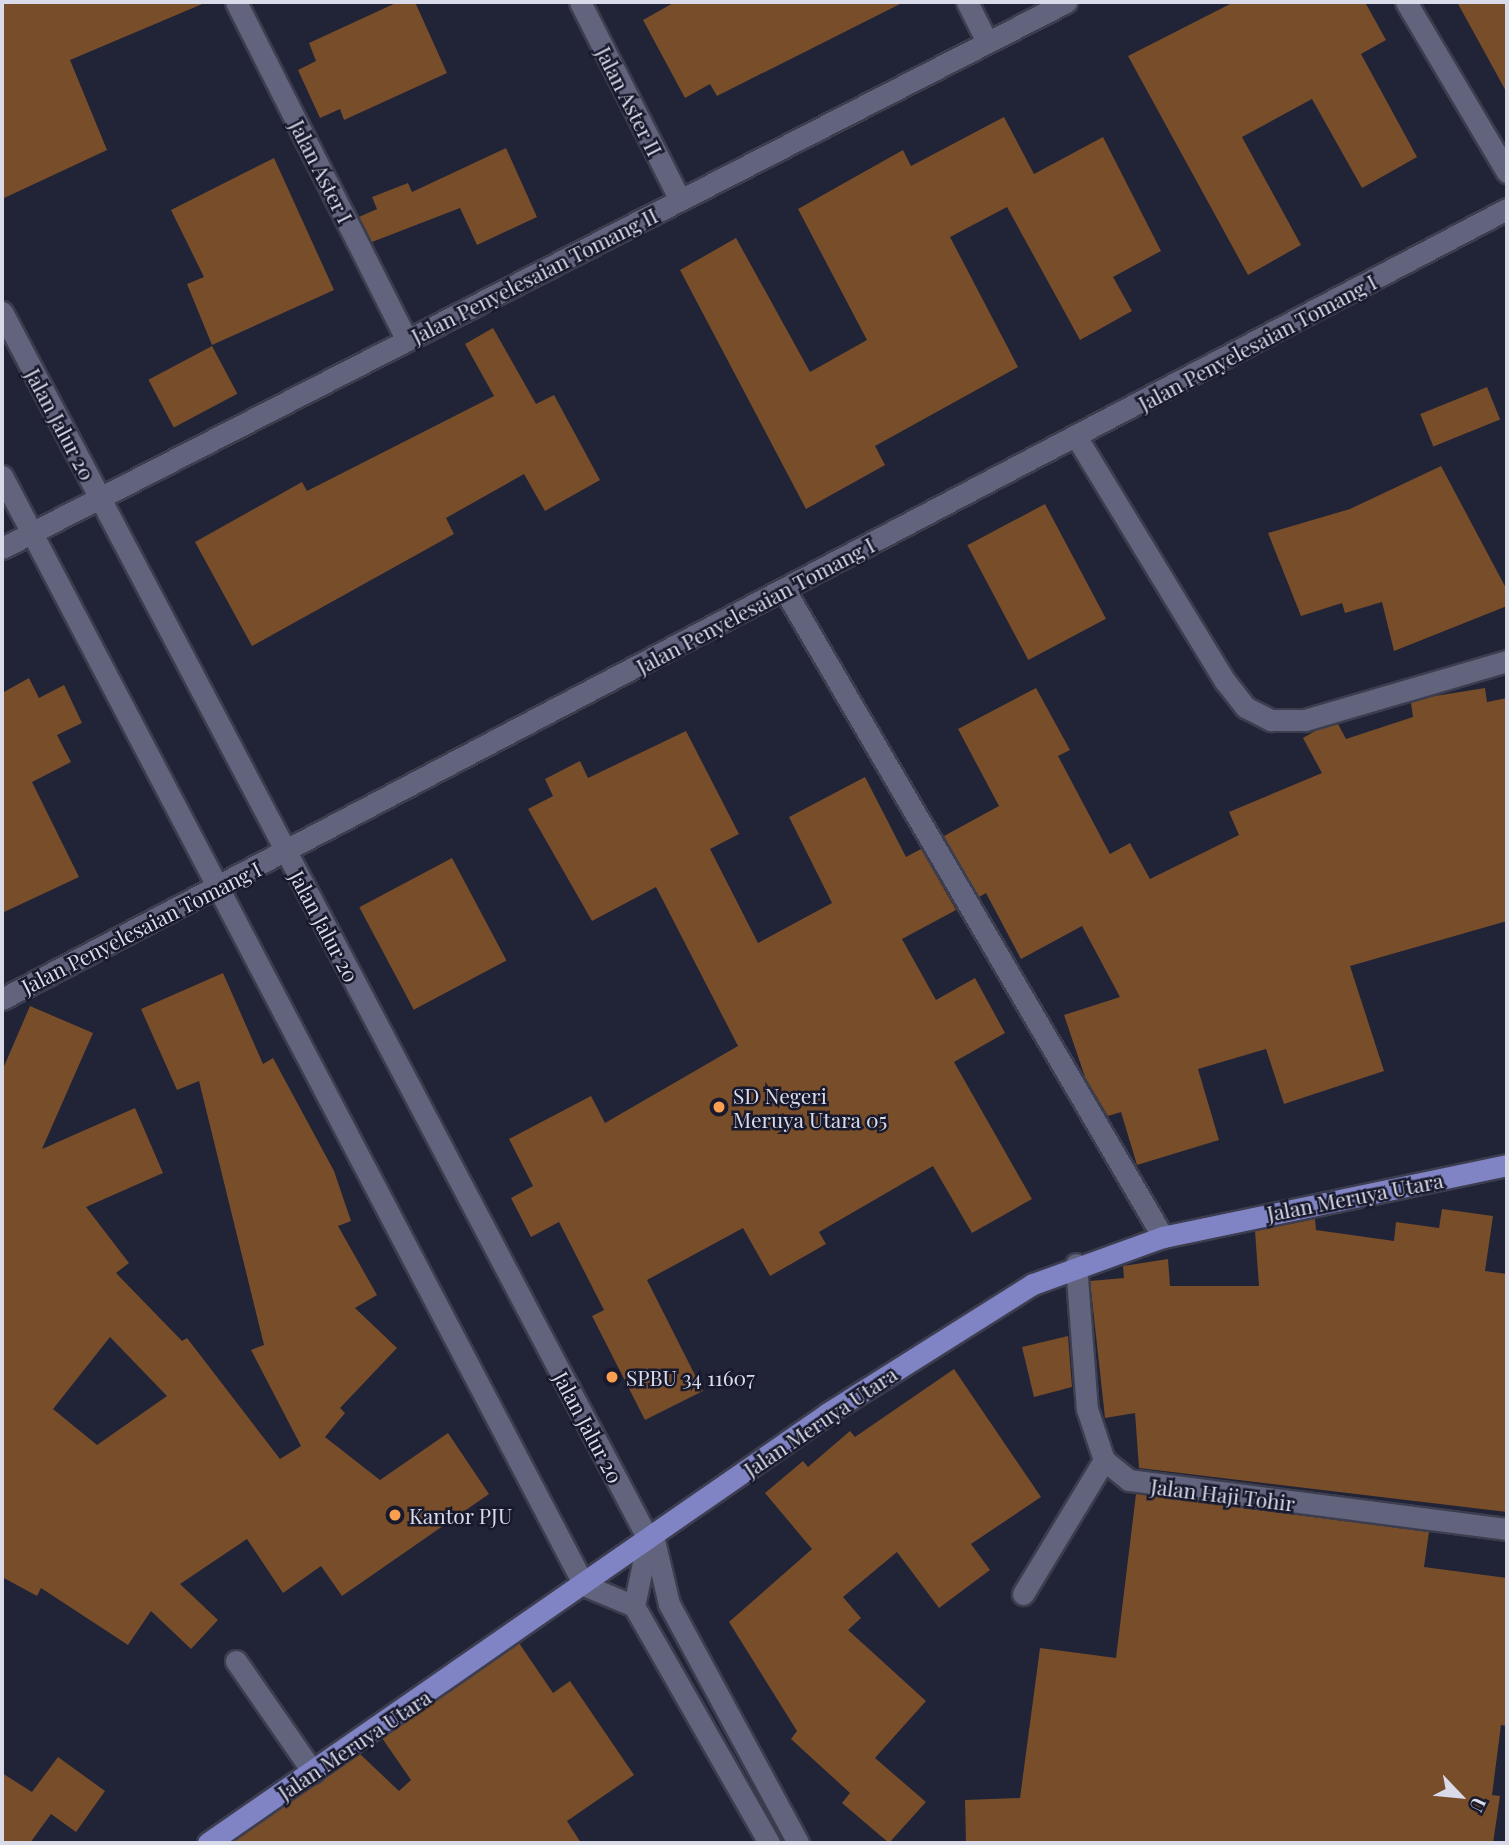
<!DOCTYPE html>
<html>
<head>
<meta charset="utf-8">
<style>
  body { margin:0 }
  #map { position:relative; width:1509px; height:1845px; overflow:hidden; background:#212337; font-family:"Playfair Display",serif }
  div>[style] { position:absolute }
  [style*='--x'] { left:calc(var(--x)*1px); top:calc(var(--y)*1px); width:calc(var(--w)*1px); rotate:calc(var(--a)*1deg) }
  .building>* { inset:0; background:#784d29; transform-origin:0 0 }
  .roads { filter:drop-shadow(2px 0 #3c3d4e) drop-shadow(-2px 0 #3c3d4e) drop-shadow(0 2px #3c3d4e) drop-shadow(0 -2px #3c3d4e) }
  .minor>* { height:21px; margin:-10.5px; padding:0 10.5px; transform-origin:10.5px; border-radius:10.5px; background:#61647c }
  .major>* { height:21px; margin:-10.5px; padding:0 10.5px; transform-origin:10.5px; border-radius:10.5px; background:#8084c5 }
  .dots>* { width:19px; height:19px; translate:-50% -50%; box-sizing:border-box; border:4px solid #18192c; border-radius:50% }
  span { translate:-50% -50%; white-space:nowrap; text-align:center; line-height:1.15; -webkit-text-stroke:5px #18192c; paint-order:stroke }
  .street-label { font-size:21px; color:#d9dbe9 }
  .poi-label { font-size:21px; color:#d9dbe9 }
  .left { translate:0 -50%; text-align:left }
  .frame { position:absolute; inset:0; border:4px solid #d9dbe9; pointer-events:none }
  .north { position:absolute; left:1425px; top:1761px; width:70px; height:70px; -webkit-text-stroke:5px #18192c; paint-order:stroke; rotate:116deg; font-size:19px; font-weight:700; line-height:28px; text-align:center; color:#d9dbe9 }
  .north::after { content:''; display:block; margin:auto; width:24px; height:32px; background:#d9dbe9; clip-path:polygon(50% 0,100% 100%,50% 72%,0 100%) }
</style>
</head>
<body>
<div id="map">
  <div class="building">
    <div style="clip-path:polygon(2px 2px,207px 2px,70px 60px,107px 150px,2px 199px)"></div>
    <div style="clip-path:polygon(398px 2px,415px 2px,447px 73px,344px 120px,340px 109px,320px 118px,298px 70px,316px 61px,309px 43px)"></div>
    <div style="clip-path:polygon(675px 2px,904px 2px,717px 96px,710px 84px,685px 98px,643px 20px)"></div>
    <div style="clip-path:polygon(1234px 2px,1365px 2px,1386px 40px,1361px 54px,1417px 157px,1362px 188px,1312px 99px,1242px 137px,1301px 245px,1248px 275px,1128px 56px)"></div>
    <div style="clip-path:polygon(1457px 2px,1507px 2px,1507px 93px)"></div>
    <div style="clip-path:polygon(1004px 117px,1034px 174px,1103px 137px,1161px 251px,1113px 277px,1132px 311px,1080px 340px,1007px 207px,950px 237px,1018px 367px,875px 446px,885px 465px,806px 509px,680px 270px,736px 238px,810px 372px,867px 340px,798px 209px,903px 150px,911px 166px)"></div>
    <div style="clip-path:polygon(506px 148px,537px 217px,477px 245px,460px 208px,372px 242px,359px 217px,377px 209px,372px 197px,408px 183px,412px 192px)"></div>
    <div style="clip-path:polygon(274px 158px,334px 290px,212px 345px,187px 284px,204px 277px,171px 210px)"></div>
    <div style="clip-path:polygon(493px 328px,536px 404px,554px 395px,600px 480px,545px 511px,524px 474px,446px 518px,454px 534px,252px 646px,195px 542px,302px 482px,307px 491px,494px 396px,465px 344px)"></div>
    <div style="left:212px;top:346px;width:54px;height:72px;rotate:62deg"></div>
    <div style="left:1487px;top:387px;width:35px;height:72px;rotate:68deg"></div>
    <div style="clip-path:polygon(1441px 466px,1507px 590px,1507px 606px,1394px 651px,1382px 602px,1345px 613px,1342px 603px,1301px 616px,1268px 533px,1350px 509px)"></div>
    <div style="left:1045px;top:504px;width:130px;height:88px;rotate:62deg"></div>
    <div style="clip-path:polygon(29px 678px,39px 698px,64px 685px,82px 723px,57px 735px,71px 762px,32px 782px,79px 877px,2px 913px,2px 693px)"></div>
    <div style="clip-path:polygon(1036px 688px,1070px 750px,1058px 756px,1110px 854px,1130px 843px,1150px 879px,1239px 835px,1229px 812px,1322px 773px,1303px 738px,1317px 730px,1338px 724px,1346px 739px,1413px 717px,1411px 703px,1429px 697px,1485px 688px,1487px 702px,1507px 698px,1507px 921px,1350px 966px,1384px 1071px,1284px 1104px,1266px 1049px,1198px 1069px,1219px 1140px,1137px 1165px,1121px 1112px,1108px 1116px,1085px 1077px,1064px 1015px,1120px 997px,1082px 926px,1021px 959px,986px 893px,979px 897px,944px 836px,999px 806px,958px 729px)"></div>
    <div style="clip-path:polygon(686px 731px,739px 834px,710px 849px,758px 943px,832px 903px,789px 817px,865px 777px,906px 857px,921px 849px,956px 910px,902px 939px,936px 1000px,975px 978px,1005px 1033px,954px 1062px,1032px 1199px,972px 1233px,933px 1166px,819px 1232px,826px 1244px,770px 1276px,743px 1228px,647px 1280px,703px 1391px,645px 1420px,592px 1316px,604px 1310px,559px 1222px,531px 1237px,511px 1198px,533px 1186px,509px 1139px,591px 1096px,605px 1123px,738px 1046px,656px 887px,592px 921px,528px 809px,553px 796px,545px 779px,580px 761px,588px 778px)"></div>
    <div style="left:452px;top:858px;width:116px;height:105px;rotate:62deg"></div>
    <div style="clip-path:polygon(evenodd,223px 973px,263px 1064px,273px 1058px,334px 1171px,351px 1221px,338px 1226px,377px 1295px,355px 1308px,397px 1348px,340px 1408px,345px 1413px,325px 1437px,380px 1480px,448px 1433px,489px 1494px,342px 1596px,321px 1566px,283px 1593px,247px 1539px,180px 1584px,218px 1620px,191px 1649px,151px 1611px,128px 1645px,41px 1588px,37px 1596px,2px 1577px,2px 1071px,30px 1006px,93px 1033px,42px 1149px,135px 1108px,163px 1173px,86px 1207px,129px 1263px,116px 1273px,182px 1341px,187px 1338px,280px 1459px,301px 1446px,251px 1350px,264px 1345px,199px 1081px,177px 1090px,141px 1009px,223px 973px,110px 1337px,167px 1396px,97px 1445px,53px 1409px,110px 1337px)"></div>
    <div style="clip-path:polygon(1442px 1209px,1493px 1216px,1485px 1271px,1507px 1274px,1507px 1512px,1139px 1468px,1135px 1413px,1105px 1418px,1090px 1281px,1124px 1278px,1123px 1266px,1168px 1259px,1170px 1286px,1259px 1286px,1255px 1231px,1315px 1219px,1316px 1230px,1394px 1241px,1396px 1222px,1439px 1228px)"></div>
    <div style="clip-path:polygon(1068px 1336px,1072px 1387px,1034px 1397px,1022px 1347px)"></div>
    <div style="clip-path:polygon(954px 1369px,1041px 1497px,971px 1544px,990px 1570px,939px 1608px,897px 1552px,843px 1597px,861px 1618px,848px 1630px,926px 1701px,875px 1758px,926px 1802px,889px 1843px,842px 1803px,850px 1793px,791px 1739px,797px 1731px,729px 1622px,812px 1549px,765px 1493px,803px 1461px,808px 1467px,850px 1431px,855px 1437px)"></div>
    <div style="clip-path:polygon(1136px 1494px,1429px 1532px,1424px 1567px,1507px 1578px,1507px 1726px,1501px 1725px,1492px 1795px,1500px 1796px,1493px 1843px,966px 1843px,965px 1800px,1020px 1798px,1040px 1648px,1116px 1658px)"></div>
    <div style="clip-path:polygon(519px 1643px,553px 1693px,570px 1681px,634px 1775px,567px 1821px,581px 1843px,231px 1843px,360px 1754px,399px 1791px,411px 1780px,382px 1738px)"></div>
    <div style="clip-path:polygon(58px 1757px,105px 1791px,76px 1832px,51px 1814px,30px 1843px,2px 1843px,2px 1773px,32px 1792px)"></div>
  </div>
  <div class="roads">
    <div class="minor">
      <div style="--x:236;--y:2;--w:379;--a:63.2"></div>
      <div style="--x:580;--y:2;--w:222;--a:63.2"></div>
      <div style="--x:967;--y:2;--w:45;--a:63.4"></div>
      <div style="--x:1406;--y:2;--w:198;--a:59.3"></div>
      <div style="--x:2;--y:312;--w:1387;--a:62.23"></div>
      <div style="--x:648;--y:1539;--w:68;--a:101.8"></div>
      <div style="--x:1077;--y:438;--w:285;--a:58.7"></div>
      <div style="--x:1225;--y:681;--w:33;--a:52"></div>
      <div style="--x:1245;--y:707;--w:29;--a:27"></div>
      <div style="--x:1271;--y:720;--w:34;--a:0"></div>
      <div style="--x:1305;--y:720;--w:210;--a:-16.3"></div>
      <div style="--x:2;--y:476;--w:1252;--a:62.31"></div>
      <div style="--x:584;--y:1585;--w:54;--a:22.8"></div>
      <div style="--x:634;--y:1606;--w:273;--a:60.3"></div>
      <div style="--x:2;--y:548;--w:1196;--a:-27.16"></div>
      <div style="--x:784;--y:589;--w:751;--a:59.68"></div>
      <div style="--x:2;--y:999;--w:1700;--a:-27.7"></div>
      <div style="--x:1076;--y:1264;--w:145;--a:85.7"></div>
      <div style="--x:1087;--y:1409;--w:54;--a:71.6"></div>
      <div style="--x:1104;--y:1460;--w:32;--a:39"></div>
      <div style="--x:1129;--y:1480;--w:381;--a:7.4"></div>
      <div style="--x:653;--y:1536;--w:70;--a:76.8"></div>
      <div style="--x:669;--y:1604;--w:272;--a:61.6"></div>
      <div style="--x:1023;--y:1594;--w:157;--a:-58.8"></div>
      <div style="--x:236;--y:1661;--w:135;--a:55.3"></div>
    </div>
    <div class="major">
      <div style="--x:208;--y:1843;--w:755;--a:-34.74"></div>
      <div style="--x:828;--y:1413;--w:242;--a:-32.2"></div>
      <div style="--x:1033;--y:1284;--w:138;--a:-19.9"></div>
      <div style="--x:1163;--y:1237;--w:351;--a:-11.8"></div>
    </div>
  </div>
  <div class="dots">
    <div style="left:719px;top:1107px;background:#fa9f4f"></div>
    <div style="left:612px;top:1377px;background:#fa9f4f"></div>
    <div style="left:395px;top:1515px;background:#fa9f4f"></div>
  </div>
  <div class="street-label">
    <span style="left:630px;top:101px;rotate:63deg">Jalan Aster II</span>
    <span style="left:322px;top:171px;rotate:63deg">Jalan Aster I</span>
    <span style="left:534px;top:275px;rotate:-27deg">Jalan Penyelesaian Tomang II</span>
    <span style="left:1257px;top:342px;rotate:-28deg">Jalan Penyelesaian Tomang I</span>
    <span style="left:61px;top:424px;rotate:62deg">Jalan Jalur 20</span>
    <span style="left:755px;top:605px;rotate:-28deg">Jalan Penyelesaian Tomang I</span>
    <span style="left:325px;top:926px;rotate:62deg">Jalan Jalur 20</span>
    <span style="left:141px;top:927px;rotate:-27deg">Jalan Penyelesaian Tomang I</span>
    <span style="left:1355px;top:1196px;rotate:-11deg">Jalan Meruya Utara</span>
    <span style="left:820px;top:1421px;rotate:-34deg">Jalan Meruya Utara</span>
    <span style="left:589px;top:1427px;rotate:62deg">Jalan Jalur 20</span>
    <span style="left:1223px;top:1494px;rotate:7deg">Jalan Haji Tohir</span>
    <span style="left:354px;top:1744px;rotate:-34deg">Jalan Meruya Utara</span>
  </div>
  <div class="poi-label">
    <span class="left" style="left:733px;top:1107px">SD Negeri<br>Meruya Utara 05</span>
    <span class="left" style="left:626px;top:1377px">SPBU 34 11607</span>
    <span class="left" style="left:409px;top:1515px">Kantor PJU</span>
  </div>
  <div class="frame"></div>
  <div class="north">U</div>
</div>
</body>
</html>
